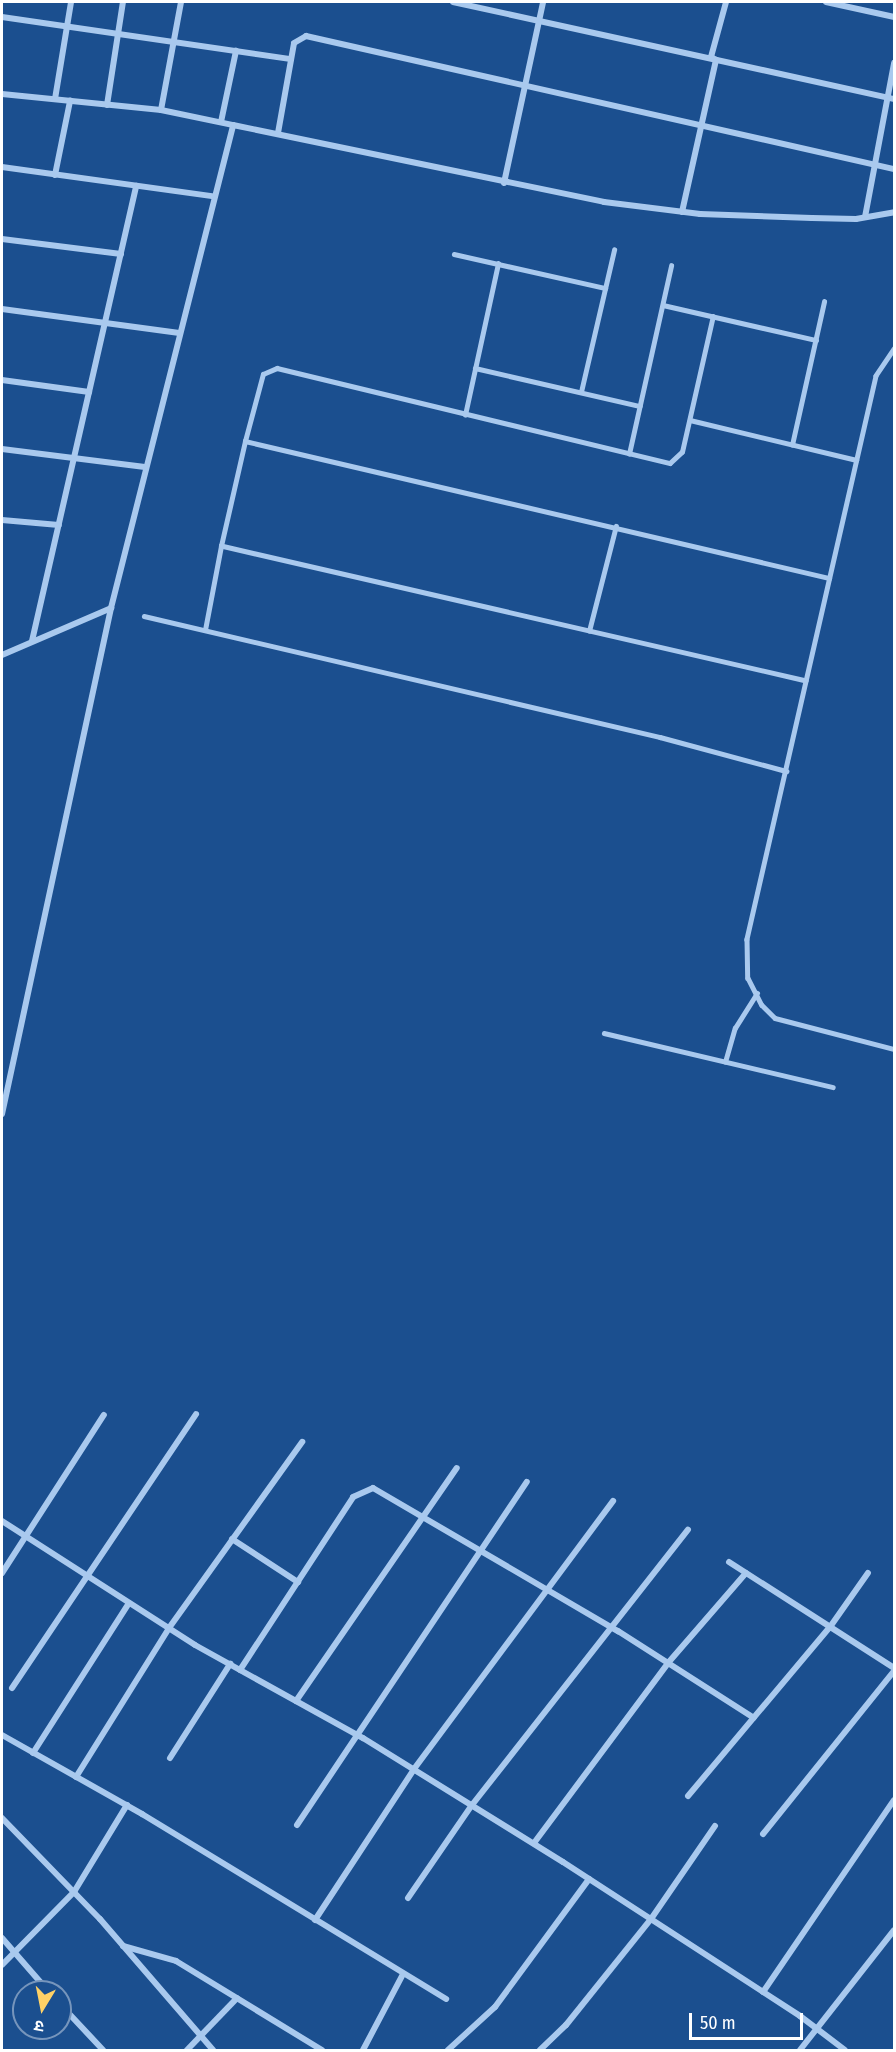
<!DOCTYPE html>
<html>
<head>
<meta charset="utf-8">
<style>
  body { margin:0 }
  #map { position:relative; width:896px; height:2052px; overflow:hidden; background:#1b4f8f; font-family:"Fira Sans Condensed","Noto Sans Devanagari",sans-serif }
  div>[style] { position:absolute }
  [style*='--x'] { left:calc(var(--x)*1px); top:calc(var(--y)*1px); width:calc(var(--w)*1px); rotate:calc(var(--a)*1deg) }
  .service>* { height:4.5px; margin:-2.25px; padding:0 2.25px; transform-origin:2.25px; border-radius:2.25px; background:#a9c9ee }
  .minor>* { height:6px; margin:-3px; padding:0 3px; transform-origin:3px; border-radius:3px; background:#a9c9ee }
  span { translate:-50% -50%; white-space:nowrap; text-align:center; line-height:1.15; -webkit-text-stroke:5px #1b4f8f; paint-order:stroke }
  .frame { position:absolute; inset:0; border:3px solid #fff; pointer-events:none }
  .north { position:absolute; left:12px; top:1980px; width:60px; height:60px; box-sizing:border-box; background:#1b4f8f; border:2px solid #7695bc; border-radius:50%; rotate:190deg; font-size:16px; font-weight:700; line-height:24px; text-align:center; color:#fff }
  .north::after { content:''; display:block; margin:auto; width:21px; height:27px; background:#ffd166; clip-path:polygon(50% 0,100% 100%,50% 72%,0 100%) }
  .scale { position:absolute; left:689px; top:2013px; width:114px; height:27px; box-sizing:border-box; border:3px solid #fff; border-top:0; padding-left:8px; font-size:18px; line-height:21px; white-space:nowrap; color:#fff; -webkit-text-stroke:4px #1b4f8f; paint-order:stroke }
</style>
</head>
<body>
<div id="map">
  <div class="service">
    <div style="--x:454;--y:254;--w:155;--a:12.7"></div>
    <div style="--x:663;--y:305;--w:157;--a:12.9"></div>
    <div style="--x:894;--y:349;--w:32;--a:124"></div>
    <div style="--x:876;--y:376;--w:578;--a:102.91"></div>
    <div style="--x:747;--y:939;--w:39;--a:89"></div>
    <div style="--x:748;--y:978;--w:30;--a:63"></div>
    <div style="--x:762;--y:1005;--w:18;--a:45"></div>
    <div style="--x:775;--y:1018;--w:123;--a:14.6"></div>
    <div style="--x:475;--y:368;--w:169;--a:13"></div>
    <div style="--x:581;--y:392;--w:146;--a:-76.9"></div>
    <div style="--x:465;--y:415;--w:155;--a:-77.7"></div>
    <div style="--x:690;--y:420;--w:171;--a:13.5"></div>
    <div style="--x:245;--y:441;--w:69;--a:-75"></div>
    <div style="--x:263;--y:374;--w:15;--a:-23"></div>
    <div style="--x:277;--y:368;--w:404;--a:13.6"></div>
    <div style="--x:670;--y:463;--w:16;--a:-43"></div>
    <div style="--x:682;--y:452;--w:139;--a:-77.2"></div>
    <div style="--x:792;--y:445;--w:147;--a:-77.4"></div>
    <div style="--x:629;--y:454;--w:193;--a:-77.4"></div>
    <div style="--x:144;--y:616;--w:530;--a:13.2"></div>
    <div style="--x:660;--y:737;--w:131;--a:15.1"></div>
    <div style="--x:205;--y:630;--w:86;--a:-79.2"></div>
    <div style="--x:589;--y:631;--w:108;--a:-75.6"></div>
    <div style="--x:806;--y:681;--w:600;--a:-167.01"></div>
    <div style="--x:221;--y:546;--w:108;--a:-77.1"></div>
    <div style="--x:245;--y:441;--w:600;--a:13.2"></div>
    <div style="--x:604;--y:1033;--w:235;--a:13.3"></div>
    <div style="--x:725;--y:1062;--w:35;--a:-74"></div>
    <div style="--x:735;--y:1028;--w:41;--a:-57.8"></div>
  </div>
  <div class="minor">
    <div style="--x:453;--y:2;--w:452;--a:12.4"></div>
    <div style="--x:826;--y:2;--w:70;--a:12.4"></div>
    <div style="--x:2;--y:17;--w:292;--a:8.3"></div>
    <div style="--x:2;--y:94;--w:160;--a:5.7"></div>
    <div style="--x:161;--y:110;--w:74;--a:11.8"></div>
    <div style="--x:55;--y:99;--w:98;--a:-80.6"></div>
    <div style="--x:107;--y:105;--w:104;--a:-81.2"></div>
    <div style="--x:161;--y:110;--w:110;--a:-79.5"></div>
    <div style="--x:221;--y:122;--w:73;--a:-78.1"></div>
    <div style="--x:278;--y:133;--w:91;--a:-79.9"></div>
    <div style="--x:294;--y:43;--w:14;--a:-30"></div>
    <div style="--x:306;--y:36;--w:603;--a:12.75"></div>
    <div style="--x:2;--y:167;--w:212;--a:7.9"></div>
    <div style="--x:55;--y:175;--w:76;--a:-78.5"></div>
    <div style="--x:504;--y:183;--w:185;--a:-77.8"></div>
    <div style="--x:682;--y:212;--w:156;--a:-77.4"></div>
    <div style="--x:716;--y:60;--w:6;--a:-149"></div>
    <div style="--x:711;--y:57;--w:57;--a:-74.7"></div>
    <div style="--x:865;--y:217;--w:157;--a:-79.3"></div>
    <div style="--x:2;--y:239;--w:120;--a:7.2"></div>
    <div style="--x:2;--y:309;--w:179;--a:7.7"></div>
    <div style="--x:2;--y:380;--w:88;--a:7.9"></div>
    <div style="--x:2;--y:449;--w:144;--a:7.2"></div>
    <div style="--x:2;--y:520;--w:57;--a:5"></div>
    <div style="--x:32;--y:641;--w:467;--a:-77.1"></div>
    <div style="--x:2;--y:655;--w:119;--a:-23.3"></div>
    <div style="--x:2;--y:1114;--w:518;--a:-77.84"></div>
    <div style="--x:111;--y:608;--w:498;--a:-75.8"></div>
    <div style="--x:233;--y:125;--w:379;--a:11.7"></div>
    <div style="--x:604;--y:202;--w:97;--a:7.1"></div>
    <div style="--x:700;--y:214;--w:112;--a:2"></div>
    <div style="--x:812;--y:218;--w:44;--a:1.3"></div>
    <div style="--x:856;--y:219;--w:39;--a:-10"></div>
    <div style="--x:2;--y:1521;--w:229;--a:32.7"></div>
    <div style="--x:195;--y:1645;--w:192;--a:29"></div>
    <div style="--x:363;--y:1738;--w:235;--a:31.8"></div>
    <div style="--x:563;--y:1862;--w:283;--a:33"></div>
    <div style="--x:800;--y:2016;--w:56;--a:37.1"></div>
    <div style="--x:232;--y:1539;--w:79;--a:33.1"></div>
    <div style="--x:729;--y:1562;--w:196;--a:32.7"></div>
    <div style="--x:2;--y:1573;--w:188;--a:-57.2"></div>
    <div style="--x:240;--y:1670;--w:207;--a:-56.8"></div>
    <div style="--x:353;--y:1497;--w:22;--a:-24"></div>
    <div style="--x:373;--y:1488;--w:284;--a:30.3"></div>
    <div style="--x:618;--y:1631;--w:161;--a:32.6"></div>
    <div style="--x:12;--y:1688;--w:330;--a:-56.1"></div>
    <div style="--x:296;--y:1701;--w:283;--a:-55.4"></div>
    <div style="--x:2;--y:1735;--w:161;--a:29.4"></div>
    <div style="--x:142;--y:1814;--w:356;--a:31.3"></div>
    <div style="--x:33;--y:1753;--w:178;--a:-57.4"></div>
    <div style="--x:170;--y:1758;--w:112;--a:-57.4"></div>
    <div style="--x:76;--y:1777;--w:176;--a:-58"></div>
    <div style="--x:169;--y:1628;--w:229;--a:-54.4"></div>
    <div style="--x:688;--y:1796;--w:221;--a:-50"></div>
    <div style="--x:830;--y:1627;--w:66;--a:-54.9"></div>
    <div style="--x:2;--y:1818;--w:141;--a:45.9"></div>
    <div style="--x:100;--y:1919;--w:173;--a:49.2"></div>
    <div style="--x:297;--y:1825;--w:413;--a:-56.2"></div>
    <div style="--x:763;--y:1834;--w:209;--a:-51.2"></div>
    <div style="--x:534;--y:1843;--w:224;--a:-53.3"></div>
    <div style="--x:668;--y:1663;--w:119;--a:-49.1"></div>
    <div style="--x:408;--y:1898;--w:113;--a:-55.5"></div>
    <div style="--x:472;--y:1805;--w:350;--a:-51.9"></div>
    <div style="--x:315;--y:1920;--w:181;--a:-56.7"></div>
    <div style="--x:414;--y:1769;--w:334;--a:-53.4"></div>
    <div style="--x:2;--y:1938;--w:72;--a:49"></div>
    <div style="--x:123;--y:1946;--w:55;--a:15.8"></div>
    <div style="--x:176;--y:1961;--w:171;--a:31.4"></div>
    <div style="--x:2;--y:1965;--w:103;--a:-45.4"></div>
    <div style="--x:74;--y:1892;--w:102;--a:-58.7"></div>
    <div style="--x:763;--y:1992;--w:232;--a:-55.7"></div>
    <div style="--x:60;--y:2004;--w:63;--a:46.9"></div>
    <div style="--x:187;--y:2050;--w:72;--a:-46.1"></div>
    <div style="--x:363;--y:2050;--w:86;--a:-62.2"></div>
    <div style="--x:448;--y:2050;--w:64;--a:-42.5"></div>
    <div style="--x:495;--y:2007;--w:159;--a:-53.7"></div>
    <div style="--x:540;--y:2050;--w:36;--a:-44"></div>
    <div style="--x:566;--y:2025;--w:136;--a:-51.3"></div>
    <div style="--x:651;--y:1919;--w:113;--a:-55.5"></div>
    <div style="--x:800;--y:2050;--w:152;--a:-51.9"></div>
  </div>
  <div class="frame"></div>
  <div class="north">उ</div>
  <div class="scale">50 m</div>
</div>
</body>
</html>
